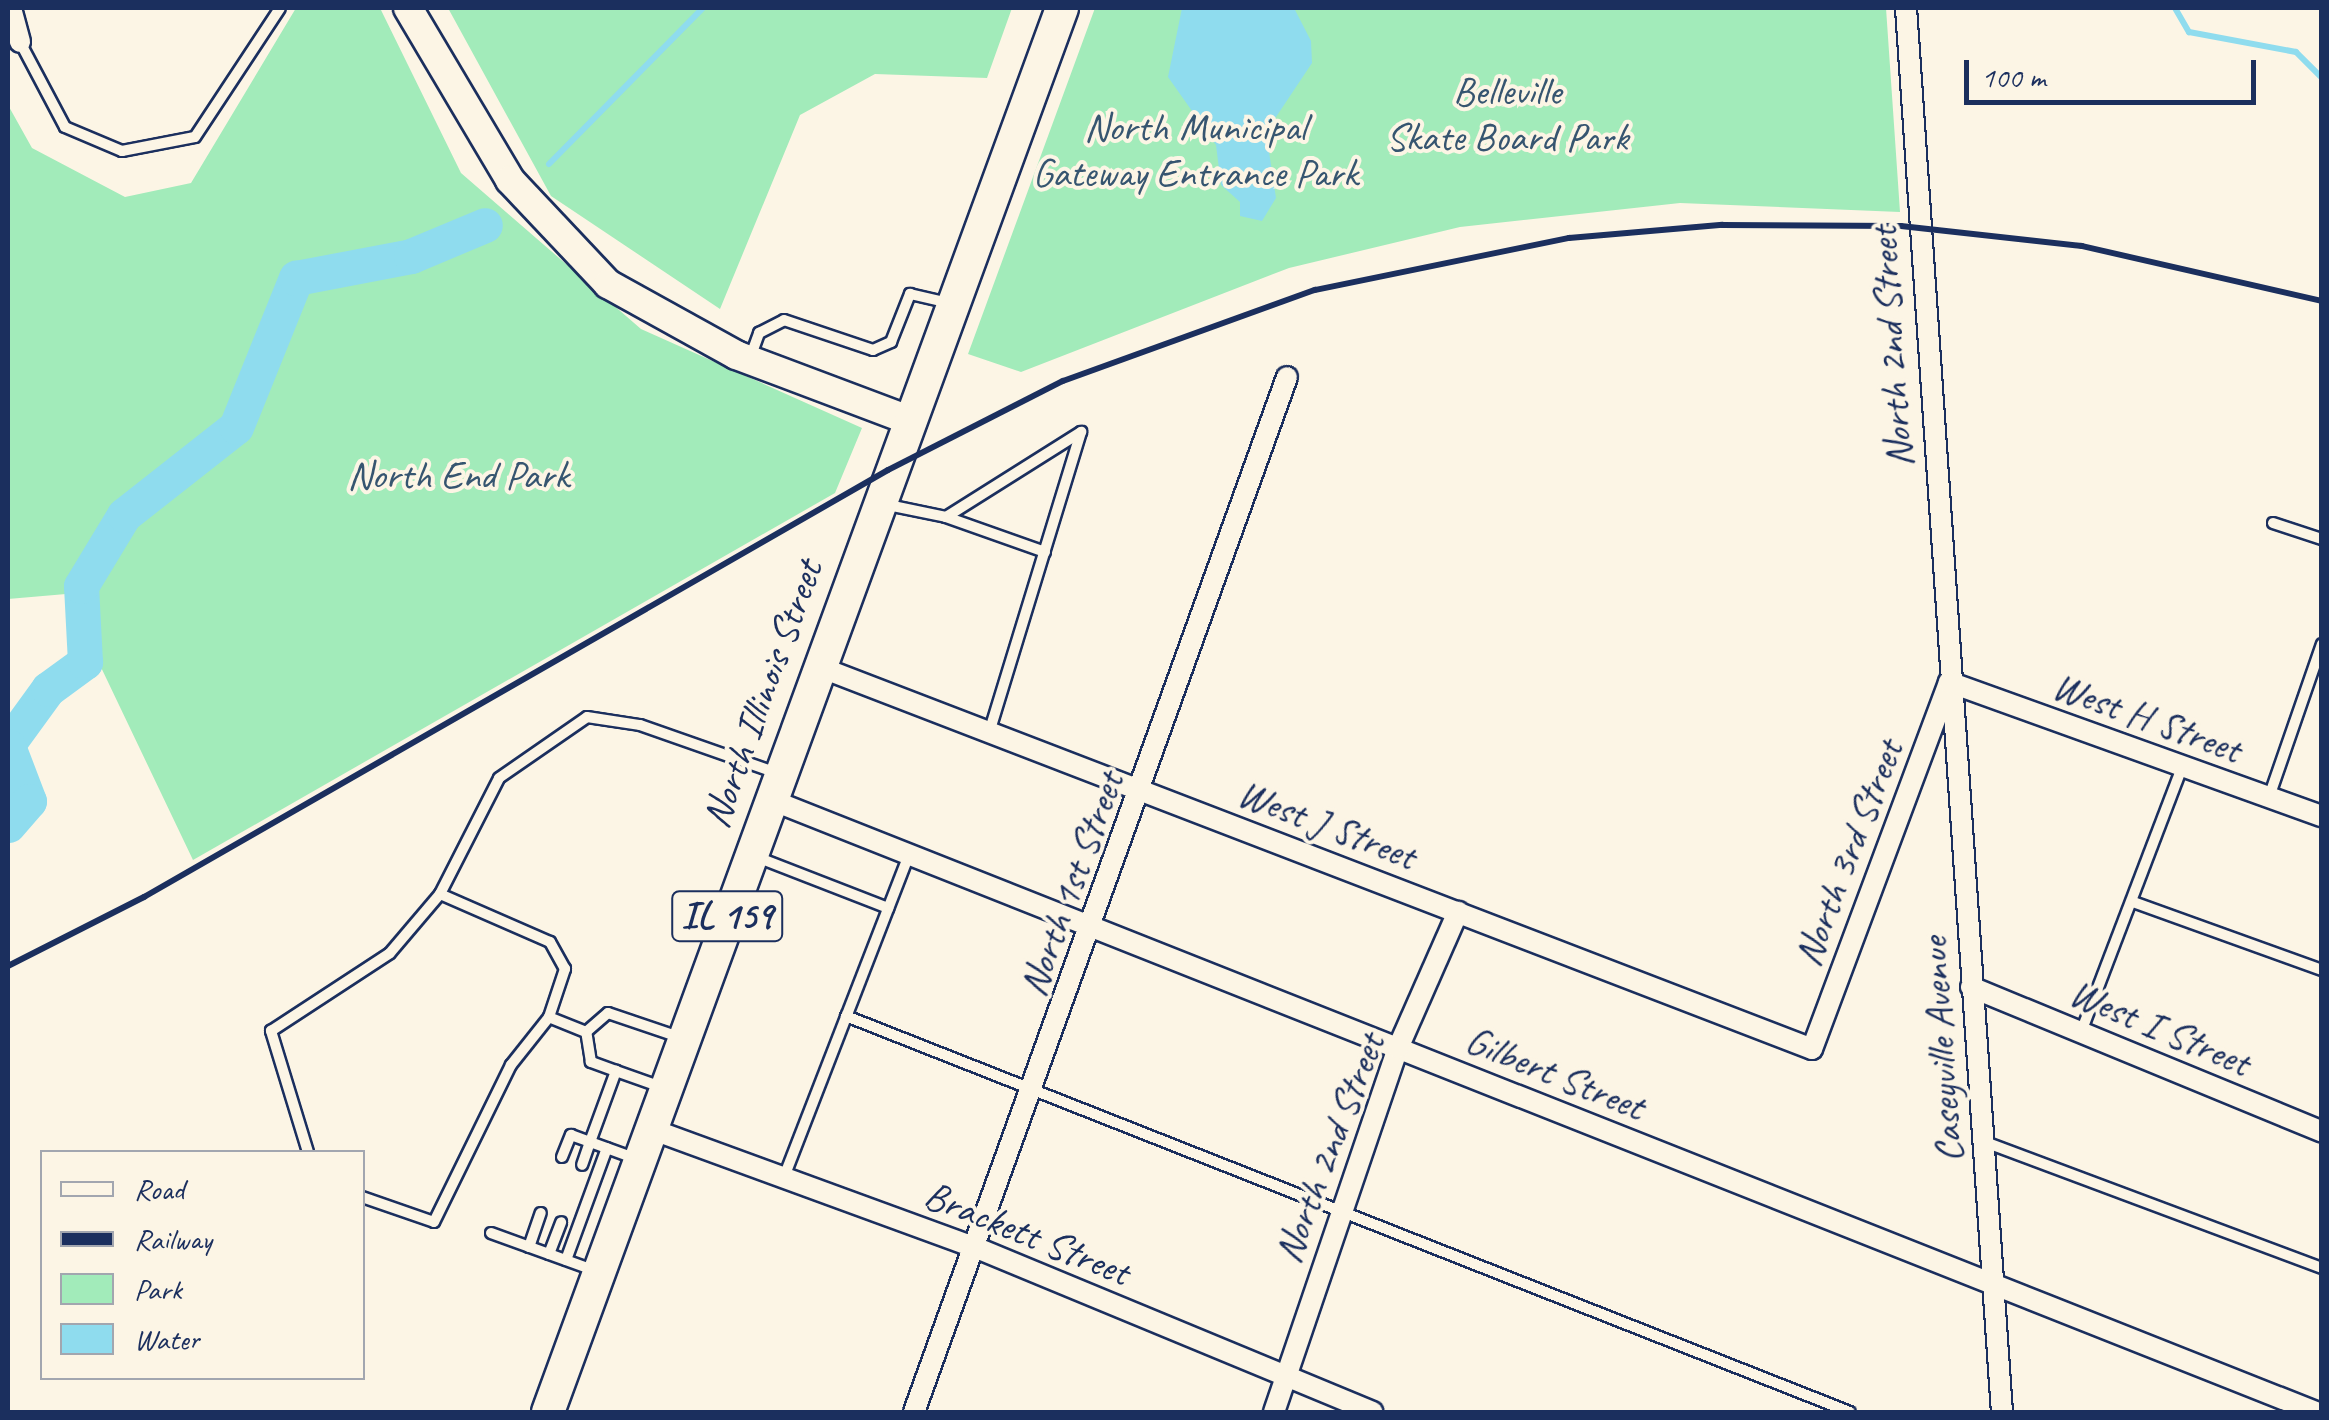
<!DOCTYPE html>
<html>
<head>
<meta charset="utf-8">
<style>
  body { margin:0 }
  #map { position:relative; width:2329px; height:1420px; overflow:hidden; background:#fcf5e5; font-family:Caveat,sans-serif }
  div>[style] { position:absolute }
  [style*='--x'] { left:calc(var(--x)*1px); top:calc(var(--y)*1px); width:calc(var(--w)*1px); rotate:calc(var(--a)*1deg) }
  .green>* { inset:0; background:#a2ebba }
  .water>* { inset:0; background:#8fdcee }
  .stream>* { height:6px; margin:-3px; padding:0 3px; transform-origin:3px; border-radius:3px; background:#8fdcee }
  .river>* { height:35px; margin:-17.5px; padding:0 17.5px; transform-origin:17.5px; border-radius:17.5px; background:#8fdcee }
  .roads { filter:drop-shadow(2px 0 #1b2f5e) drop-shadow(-2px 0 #1b2f5e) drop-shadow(0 2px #1b2f5e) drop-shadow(0 -2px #1b2f5e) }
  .service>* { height:10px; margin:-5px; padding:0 5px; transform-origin:5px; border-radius:5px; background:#fcf5e5 }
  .minor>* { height:20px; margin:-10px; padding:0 10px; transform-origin:10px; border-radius:10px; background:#fcf5e5 }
  .tertiary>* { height:28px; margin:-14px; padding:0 14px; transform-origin:14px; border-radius:14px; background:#fcf5e5 }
  .primary>* { height:32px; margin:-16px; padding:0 16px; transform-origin:16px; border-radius:16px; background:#fcf5e5 }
  .rail>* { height:6px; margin:-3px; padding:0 3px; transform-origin:3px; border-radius:3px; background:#1b2f5e }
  span { translate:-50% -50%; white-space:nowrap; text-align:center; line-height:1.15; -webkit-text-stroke:8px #fcf5e5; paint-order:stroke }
  .shield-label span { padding:2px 8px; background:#fcf5e5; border:2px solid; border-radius:8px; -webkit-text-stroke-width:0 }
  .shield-label { font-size:38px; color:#1b2f5e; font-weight:700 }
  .park-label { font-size:40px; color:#365570 }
  .street-label { font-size:40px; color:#1b2f5e }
  .frame { position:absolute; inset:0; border:10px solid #1b2f5e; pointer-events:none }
  .legend { position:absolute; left:40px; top:1150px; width:325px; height:230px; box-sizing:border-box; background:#fcf5e5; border:2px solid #a2a6af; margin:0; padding:12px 18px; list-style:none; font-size:30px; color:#1b2f5e }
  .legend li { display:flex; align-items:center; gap:20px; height:50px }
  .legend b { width:50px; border:2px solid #a2a6af }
  .scale { position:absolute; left:1964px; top:60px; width:292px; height:45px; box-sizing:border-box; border:5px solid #1b2f5e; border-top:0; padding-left:12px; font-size:30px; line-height:35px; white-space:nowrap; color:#1b2f5e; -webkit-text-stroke:8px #fcf5e5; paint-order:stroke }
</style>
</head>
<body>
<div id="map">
  <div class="green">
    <div style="clip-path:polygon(296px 8px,380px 8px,461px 173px,641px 329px,862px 428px,835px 493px,193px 860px,66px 594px,8px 599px,8px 105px,32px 148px,125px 197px,191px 183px)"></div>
    <div style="clip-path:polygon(448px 8px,1012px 8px,987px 78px,875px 74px,800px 115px,720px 309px,551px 196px)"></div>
    <div style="clip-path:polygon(1095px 8px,1886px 8px,1900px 212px,1680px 203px,1460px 227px,1289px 268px,1021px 372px,968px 354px)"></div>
  </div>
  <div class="water">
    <div style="clip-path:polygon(1182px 8px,1294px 8px,1311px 41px,1312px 63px,1266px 132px,1276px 198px,1262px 221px,1240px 216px,1240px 202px,1221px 185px,1216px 145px,1168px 77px)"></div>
  </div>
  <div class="stream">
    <div style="--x:2175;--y:8;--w:28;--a:60"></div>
    <div style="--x:2189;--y:32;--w:109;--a:10.6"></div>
    <div style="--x:2296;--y:52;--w:37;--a:45"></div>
    <div style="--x:549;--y:164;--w:219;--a:-45.4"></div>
  </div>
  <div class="river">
    <div style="--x:8;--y:744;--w:68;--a:-54"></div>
    <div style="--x:48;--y:689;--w:46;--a:-36.1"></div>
    <div style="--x:85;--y:662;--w:76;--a:-93"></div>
    <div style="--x:81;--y:586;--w:83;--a:-58.8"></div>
    <div style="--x:124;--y:515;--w:142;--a:-38.2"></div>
    <div style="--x:236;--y:427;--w:161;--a:-68.1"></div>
    <div style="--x:296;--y:278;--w:117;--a:-10.8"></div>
    <div style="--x:411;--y:256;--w:80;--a:-22.7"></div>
    <div style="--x:8;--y:746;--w:59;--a:69.1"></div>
    <div style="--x:29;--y:801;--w:32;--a:131"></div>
  </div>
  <div class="roads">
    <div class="service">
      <div style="--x:20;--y:42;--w:96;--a:62.1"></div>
      <div style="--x:65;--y:127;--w:62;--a:22.8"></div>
      <div style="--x:122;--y:151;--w:74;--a:-10.9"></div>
      <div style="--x:195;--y:137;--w:154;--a:-56.6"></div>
      <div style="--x:750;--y:358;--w:27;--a:-70"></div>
      <div style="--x:759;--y:333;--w:28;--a:-27"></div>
      <div style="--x:784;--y:320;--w:94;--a:18.6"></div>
      <div style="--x:873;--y:350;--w:20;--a:-24"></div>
      <div style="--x:891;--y:342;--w:52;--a:-68.4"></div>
      <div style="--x:910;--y:294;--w:40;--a:13"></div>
      <div style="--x:888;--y:505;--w:59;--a:11.7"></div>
      <div style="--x:946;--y:517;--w:160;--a:-32.2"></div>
      <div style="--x:1081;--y:432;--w:314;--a:107"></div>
      <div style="--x:946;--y:517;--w:105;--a:19.5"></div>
      <div style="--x:2273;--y:523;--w:52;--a:18.1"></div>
      <div style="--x:2269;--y:797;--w:162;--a:-70.9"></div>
      <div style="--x:754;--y:856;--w:144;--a:21.2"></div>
      <div style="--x:2133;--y:902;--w:201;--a:19.8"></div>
      <div style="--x:846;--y:1016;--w:1079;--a:21.53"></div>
      <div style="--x:586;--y:1032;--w:40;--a:-158"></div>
      <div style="--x:549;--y:1017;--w:51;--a:-71.6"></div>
      <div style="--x:565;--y:969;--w:31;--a:-119"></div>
      <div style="--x:550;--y:942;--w:120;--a:-156.4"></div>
      <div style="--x:440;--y:894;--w:130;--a:-63"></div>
      <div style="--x:499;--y:778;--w:107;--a:-34.7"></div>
      <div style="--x:587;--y:717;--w:54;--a:8.6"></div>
      <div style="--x:640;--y:725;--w:145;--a:19.3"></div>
      <div style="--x:2081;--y:1032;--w:284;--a:-69.1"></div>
      <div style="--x:616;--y:1071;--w:27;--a:-160"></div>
      <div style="--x:591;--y:1062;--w:30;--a:-99"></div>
      <div style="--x:586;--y:1032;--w:29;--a:-41"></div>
      <div style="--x:608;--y:1013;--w:78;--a:18.7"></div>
      <div style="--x:1985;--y:1142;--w:360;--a:20.5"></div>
      <div style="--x:308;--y:1152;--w:127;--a:-107"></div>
      <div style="--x:271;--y:1031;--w:142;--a:-33.2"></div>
      <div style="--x:390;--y:953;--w:77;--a:-49.7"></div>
      <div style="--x:562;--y:1157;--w:24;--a:-68"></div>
      <div style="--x:571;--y:1135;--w:20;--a:20"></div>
      <div style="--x:590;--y:1142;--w:24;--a:109"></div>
      <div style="--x:634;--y:1158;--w:47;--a:-160"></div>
      <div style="--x:590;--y:1142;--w:76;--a:-69.9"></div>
      <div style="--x:616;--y:1071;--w:51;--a:19.5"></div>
      <div style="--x:784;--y:1177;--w:345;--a:-68.8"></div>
      <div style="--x:362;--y:1197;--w:76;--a:19.1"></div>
      <div style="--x:434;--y:1222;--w:175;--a:-63.9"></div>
      <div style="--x:511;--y:1065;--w:61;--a:-51.6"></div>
      <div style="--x:491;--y:1233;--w:109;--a:19.9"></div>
      <div style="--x:529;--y:1247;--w:36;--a:-71"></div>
      <div style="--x:549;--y:1254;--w:34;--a:-69"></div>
      <div style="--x:566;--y:1260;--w:119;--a:-69.9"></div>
    </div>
    <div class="minor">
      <div style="--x:11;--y:8;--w:35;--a:75"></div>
      <div style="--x:1906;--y:8;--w:1407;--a:86.09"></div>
      <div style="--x:817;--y:666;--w:1066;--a:21.05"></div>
      <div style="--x:1812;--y:1049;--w:392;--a:-69.5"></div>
      <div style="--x:1949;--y:682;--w:396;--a:19.8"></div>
      <div style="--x:769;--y:799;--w:1664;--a:21.62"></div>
      <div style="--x:1971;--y:987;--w:380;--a:22.4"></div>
      <div style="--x:651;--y:1129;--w:347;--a:20.1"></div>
      <div style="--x:977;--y:1248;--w:428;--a:22.5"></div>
      <div style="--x:914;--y:1412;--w:1100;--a:-70.18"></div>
      <div style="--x:1274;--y:1412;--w:385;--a:-71.2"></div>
      <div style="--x:1398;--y:1048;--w:149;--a:-66.2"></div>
    </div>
    <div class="tertiary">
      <div style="--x:408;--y:8;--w:200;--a:59.3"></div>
      <div style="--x:510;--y:180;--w:143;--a:46.7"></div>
      <div style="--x:608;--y:284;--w:146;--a:29"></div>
      <div style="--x:736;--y:355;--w:182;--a:20.6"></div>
    </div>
    <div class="primary">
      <div style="--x:548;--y:1412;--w:1495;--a:-69.89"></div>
    </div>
  </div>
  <div class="rail">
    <div style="--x:8;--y:966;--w:153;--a:-26.9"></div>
    <div style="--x:144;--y:897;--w:858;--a:-29.85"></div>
    <div style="--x:888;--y:470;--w:196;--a:-27"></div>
    <div style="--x:1063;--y:381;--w:268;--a:-19.9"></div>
    <div style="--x:1315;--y:290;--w:259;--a:-11.6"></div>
    <div style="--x:1569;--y:238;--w:154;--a:-4.9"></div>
    <div style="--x:1722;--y:225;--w:179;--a:0.3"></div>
    <div style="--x:1901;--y:226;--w:182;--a:6.3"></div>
    <div style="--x:2082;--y:246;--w:246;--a:12.9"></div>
  </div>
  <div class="shield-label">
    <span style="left:727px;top:916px">IL 159</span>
  </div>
  <div class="park-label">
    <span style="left:1507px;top:114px">Belleville<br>Skate Board Park</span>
    <span style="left:1195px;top:150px">North Municipal<br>Gateway Entrance Park</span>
    <span style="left:458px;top:475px">North End Park</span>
  </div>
  <div class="street-label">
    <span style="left:1891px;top:347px;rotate:-94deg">North 2nd Street</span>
    <span style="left:762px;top:694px;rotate:-70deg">North Illinois Street</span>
    <span style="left:2147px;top:717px;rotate:20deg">West H Street</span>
    <span style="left:1327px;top:824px;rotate:21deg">West J Street</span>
    <span style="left:1848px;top:853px;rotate:-69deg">North 3rd Street</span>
    <span style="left:1071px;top:884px;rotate:-70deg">North 1st Street</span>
    <span style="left:2160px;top:1027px;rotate:23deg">West I Street</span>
    <span style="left:1941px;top:1050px;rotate:-94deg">Caseyville Avenue</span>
    <span style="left:1555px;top:1073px;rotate:22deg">Gilbert Street</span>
    <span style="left:1329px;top:1148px;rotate:-69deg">North 2nd Street</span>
    <span style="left:1027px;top:1233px;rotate:22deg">Brackett Street</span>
  </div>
  <div class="frame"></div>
  <ul class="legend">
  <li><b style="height:12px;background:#fcf5e5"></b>Road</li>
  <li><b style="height:12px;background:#1b2f5e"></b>Railway</li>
  <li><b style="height:28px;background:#a2ebba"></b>Park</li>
  <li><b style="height:28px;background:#8fdcee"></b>Water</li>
  </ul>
  <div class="scale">100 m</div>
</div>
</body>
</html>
